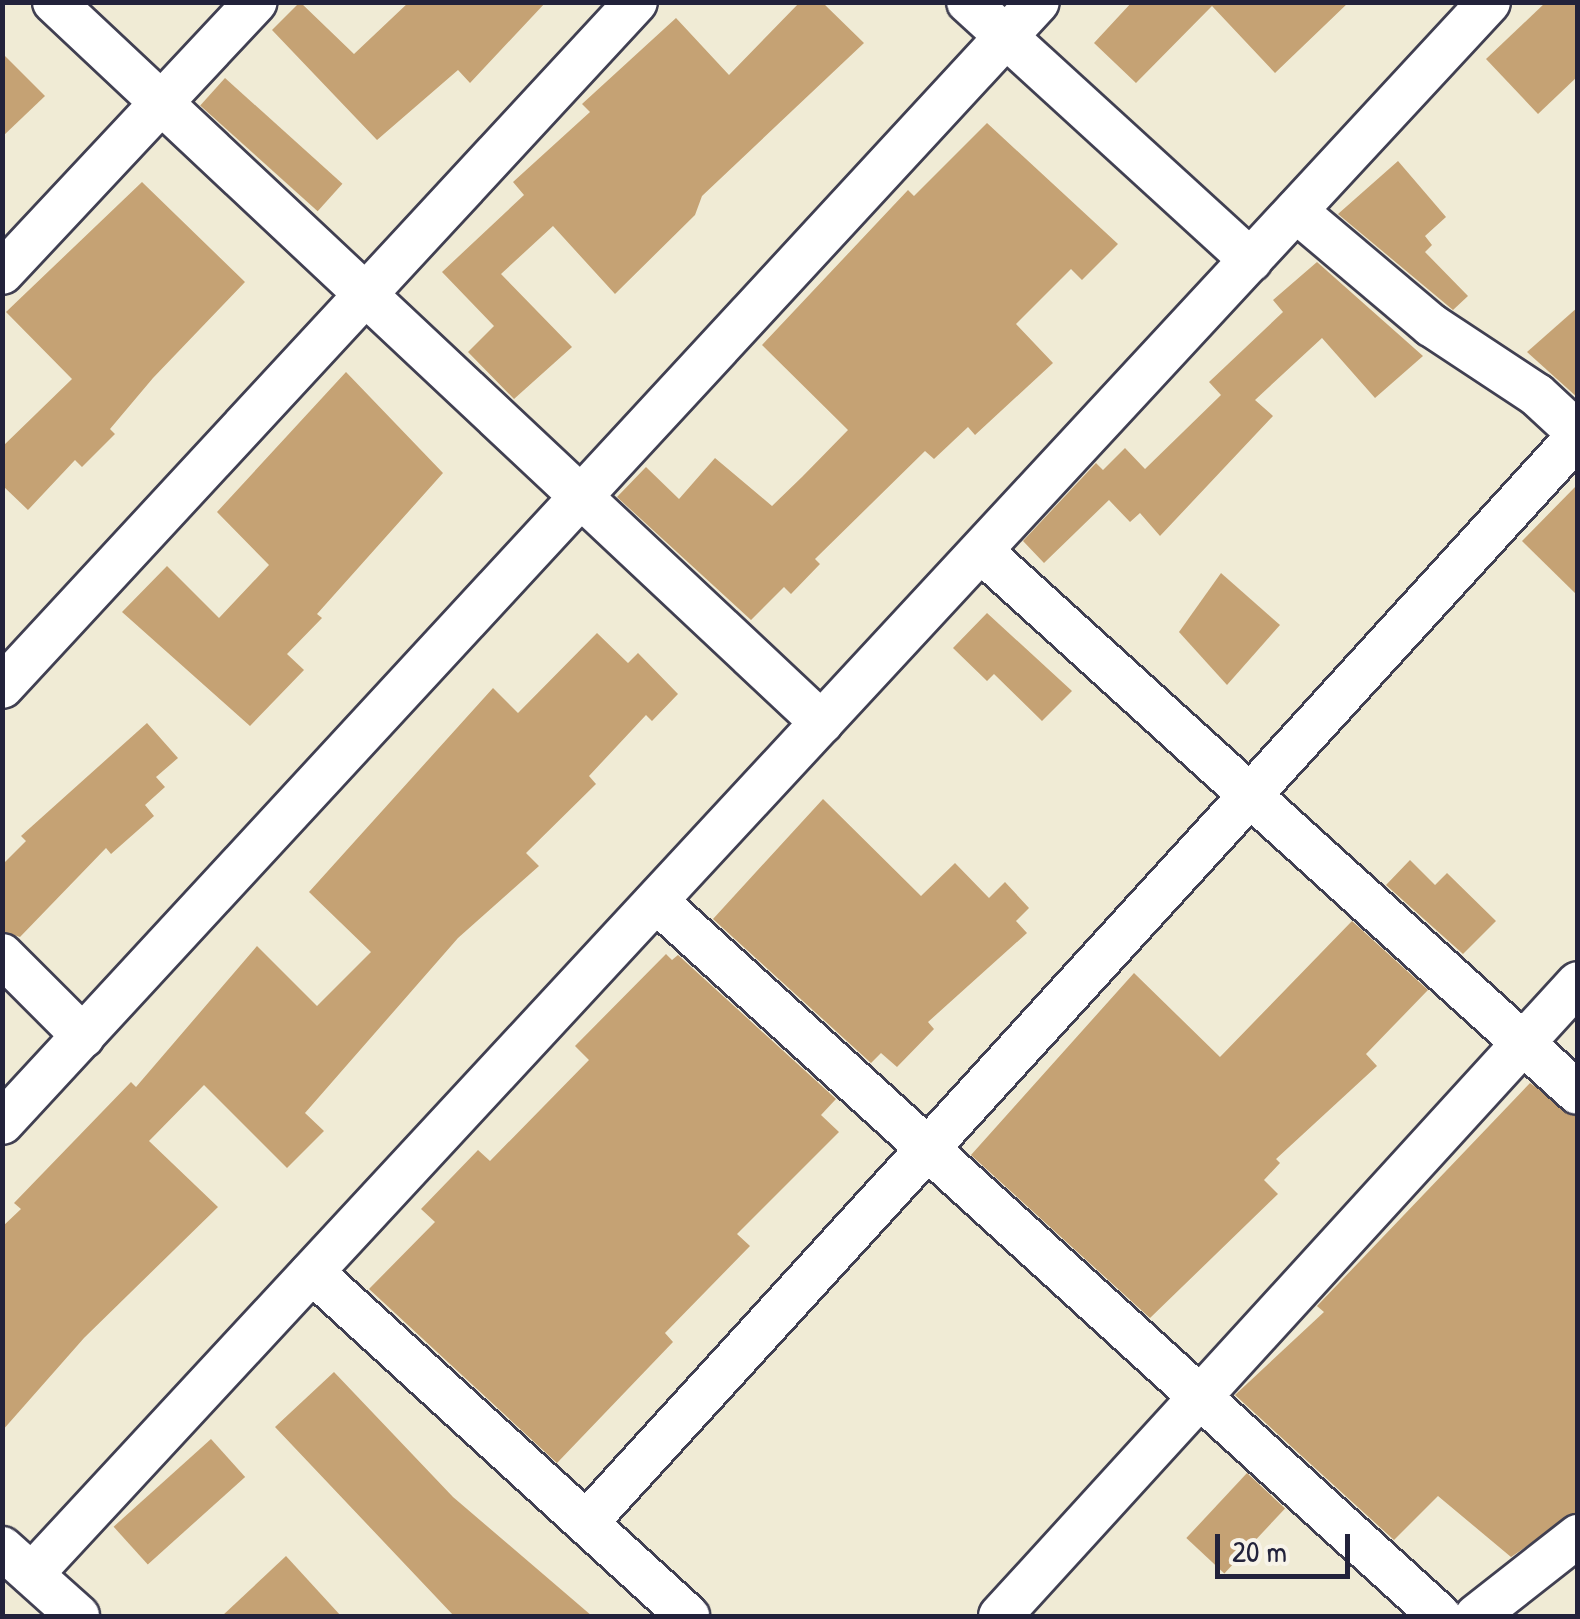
<!DOCTYPE html>
<html>
<head>
<meta charset="utf-8">
<style>
  body { margin:0 }
  #map { position:relative; width:1580px; height:1619px; overflow:hidden; background:#f0ebd5; font-family:"Patrick Hand",sans-serif }
  div>[style] { position:absolute }
  [style*='--x'] { left:calc(var(--x)*1px); top:calc(var(--y)*1px); width:calc(var(--w)*1px); rotate:calc(var(--a)*1deg) }
  .building>* { inset:0; background:#c5a274; transform-origin:0 0 }
  .roads { filter:drop-shadow(2px 0 #414052) drop-shadow(-2px 0 #414052) drop-shadow(0 2px #414052) drop-shadow(0 -2px #414052) }
  .street>* { height:42px; margin:-21px; padding:0 21px; transform-origin:21px; border-radius:21px; background:#fff }
  span { translate:-50% -50%; white-space:nowrap; text-align:center; line-height:1.15; -webkit-text-stroke:8px #f7f3e8; paint-order:stroke }
  .frame { position:absolute; inset:0; border:5px solid #22223b; pointer-events:none }
  .scale { position:absolute; left:1215px; top:1534px; width:135px; height:45px; box-sizing:border-box; border:5px solid #22223b; border-top:0; padding-left:12px; font-size:30px; line-height:35px; white-space:nowrap; color:#22223b; -webkit-text-stroke:8px #f7f3e8; paint-order:stroke }
</style>
</head>
<body>
<div id="map">
  <div class="building">
    <div style="clip-path:polygon(300px 2px,354px 54px,409px 2px,546px 2px,470px 83px,458px 70px,377px 140px,272px 30px)"></div>
    <div style="clip-path:polygon(800px 2px,822px 2px,864px 43px,702px 196px,695px 215px,615px 294px,553px 226px,501px 274px,572px 347px,514px 399px,468px 352px,494px 326px,442px 272px,524px 195px,513px 182px,590px 112px,582px 104px,676px 18px,729px 75px)"></div>
    <div style="clip-path:polygon(1132px 2px,1349px 2px,1275px 73px,1212px 6px,1136px 83px,1094px 43px)"></div>
    <div style="clip-path:polygon(1546px 2px,1578px 2px,1578px 76px,1538px 114px,1486px 59px)"></div>
    <div style="clip-path:polygon(2px 53px,45px 96px,2px 137px)"></div>
    <div style="left:225px;top:78px;width:158px;height:37px;rotate:42deg"></div>
    <div style="clip-path:polygon(987px 123px,1118px 244px,1082px 280px,1071px 269px,1016px 324px,1053px 363px,975px 435px,968px 427px,934px 459px,925px 451px,815px 559px,820px 564px,791px 594px,784px 587px,751px 620px,617px 497px,646px 467px,679px 499px,715px 458px,772px 506px,802px 477px,848px 430px,762px 345px,908px 190px,914px 196px)"></div>
    <div style="clip-path:polygon(1398px 161px,1446px 217px,1425px 236px,1432px 245px,1425px 252px,1468px 296px,1453px 310px,1338px 214px)"></div>
    <div style="clip-path:polygon(142px 182px,245px 282px,153px 378px,110px 429px,115px 434px,82px 467px,75px 460px,28px 510px,2px 485px,2px 447px,72px 379px,6px 312px)"></div>
    <div style="clip-path:polygon(1317px 262px,1423px 356px,1375px 398px,1322px 338px,1255px 400px,1273px 416px,1160px 536px,1140px 513px,1130px 522px,1109px 500px,1044px 563px,1023px 541px,1096px 463px,1103px 470px,1125px 448px,1145px 469px,1221px 395px,1209px 382px,1283px 312px,1273px 300px)"></div>
    <div style="clip-path:polygon(1578px 307px,1578px 398px,1527px 352px)"></div>
    <div style="clip-path:polygon(346px 372px,443px 473px,317px 614px,322px 618px,287px 654px,304px 670px,250px 726px,122px 612px,167px 566px,219px 618px,269px 565px,217px 512px)"></div>
    <div style="clip-path:polygon(1578px 484px,1578px 596px,1522px 541px)"></div>
    <div style="clip-path:polygon(1221px 573px,1280px 625px,1227px 685px,1179px 632px)"></div>
    <div style="clip-path:polygon(987px 613px,1072px 691px,1042px 721px,994px 674px,987px 681px,953px 648px)"></div>
    <div style="clip-path:polygon(597px 633px,628px 663px,638px 653px,678px 694px,652px 721px,646px 715px,589px 776px,596px 784px,526px 853px,539px 866px,458px 938px,305px 1113px,324px 1131px,287px 1168px,204px 1085px,149px 1141px,218px 1207px,84px 1338px,2px 1431px,2px 1227px,21px 1209px,14px 1203px,131px 1082px,136px 1087px,257px 946px,317px 1006px,371px 952px,309px 892px,493px 688px,518px 713px)"></div>
    <div style="clip-path:polygon(147px 723px,178px 758px,156px 777px,165px 787px,145px 805px,154px 816px,111px 854px,106px 848px,20px 937px,2px 931px,2px 865px,26px 841px,21px 836px)"></div>
    <div style="clip-path:polygon(823px 799px,921px 896px,955px 863px,989px 898px,1005px 882px,1029px 908px,1016px 921px,1027px 933px,928px 1022px,934px 1029px,897px 1067px,881px 1053px,871px 1063px,713px 919px)"></div>
    <div style="clip-path:polygon(1410px 860px,1435px 885px,1447px 873px,1496px 921px,1463px 954px,1386px 885px)"></div>
    <div style="clip-path:polygon(1352px 921px,1428px 990px,1366px 1054px,1377px 1066px,1276px 1159px,1280px 1163px,1264px 1180px,1278px 1194px,1150px 1318px,971px 1155px,1134px 973px,1220px 1057px)"></div>
    <div style="clip-path:polygon(666px 954px,672px 960px,678px 955px,836px 1099px,821px 1115px,839px 1132px,737px 1234px,750px 1246px,665px 1333px,673px 1342px,557px 1463px,369px 1289px,435px 1222px,421px 1209px,478px 1150px,490px 1161px,589px 1060px,575px 1046px)"></div>
    <div style="clip-path:polygon(1530px 1083px,1578px 1117px,1578px 1511px,1511px 1557px,1438px 1496px,1394px 1540px,1235px 1395px,1324px 1312px,1317px 1306px)"></div>
    <div style="clip-path:polygon(334px 1372px,453px 1497px,592px 1616px,454px 1616px,275px 1427px)"></div>
    <div style="left:211px;top:1439px;width:51px;height:131px;rotate:48deg"></div>
    <div style="left:1247px;top:1473px;width:52px;height:89px;rotate:43deg"></div>
    <div style="clip-path:polygon(286px 1556px,341px 1616px,222px 1616px)"></div>
  </div>
  <div class="roads">
    <div class="street">
      <div style="--x:54;--y:2;--w:1053;--a:43.19"></div>
      <div style="--x:968;--y:2;--w:383;--a:42.4"></div>
      <div style="--x:1296;--y:211;--w:177;--a:40.2"></div>
      <div style="--x:1431;--y:325;--w:127;--a:33.4"></div>
      <div style="--x:1537;--y:395;--w:56;--a:42.8"></div>
      <div style="--x:2;--y:273;--w:371;--a:-46.9"></div>
      <div style="--x:981;--y:551;--w:806;--a:42.24"></div>
      <div style="--x:2;--y:687;--w:933;--a:-47.21"></div>
      <div style="--x:656;--y:901;--w:1061;--a:42.36"></div>
      <div style="--x:2;--y:955;--w:115;--a:45"></div>
      <div style="--x:2;--y:1123;--w:1526;--a:-47.26"></div>
      <div style="--x:312;--y:1272;--w:510;--a:42.46"></div>
      <div style="--x:586;--y:1523;--w:1472;--a:-47.62"></div>
      <div style="--x:2;--y:1548;--w:102;--a:41.8"></div>
      <div style="--x:32;--y:1574;--w:2143;--a:-47.17"></div>
      <div style="--x:1000;--y:1616;--w:857;--a:-47.6"></div>
      <div style="--x:1476;--y:1616;--w:130;--a:-38.1"></div>
    </div>
  </div>
  <div class="frame"></div>
  <div class="scale">20 m</div>
</div>
</body>
</html>
